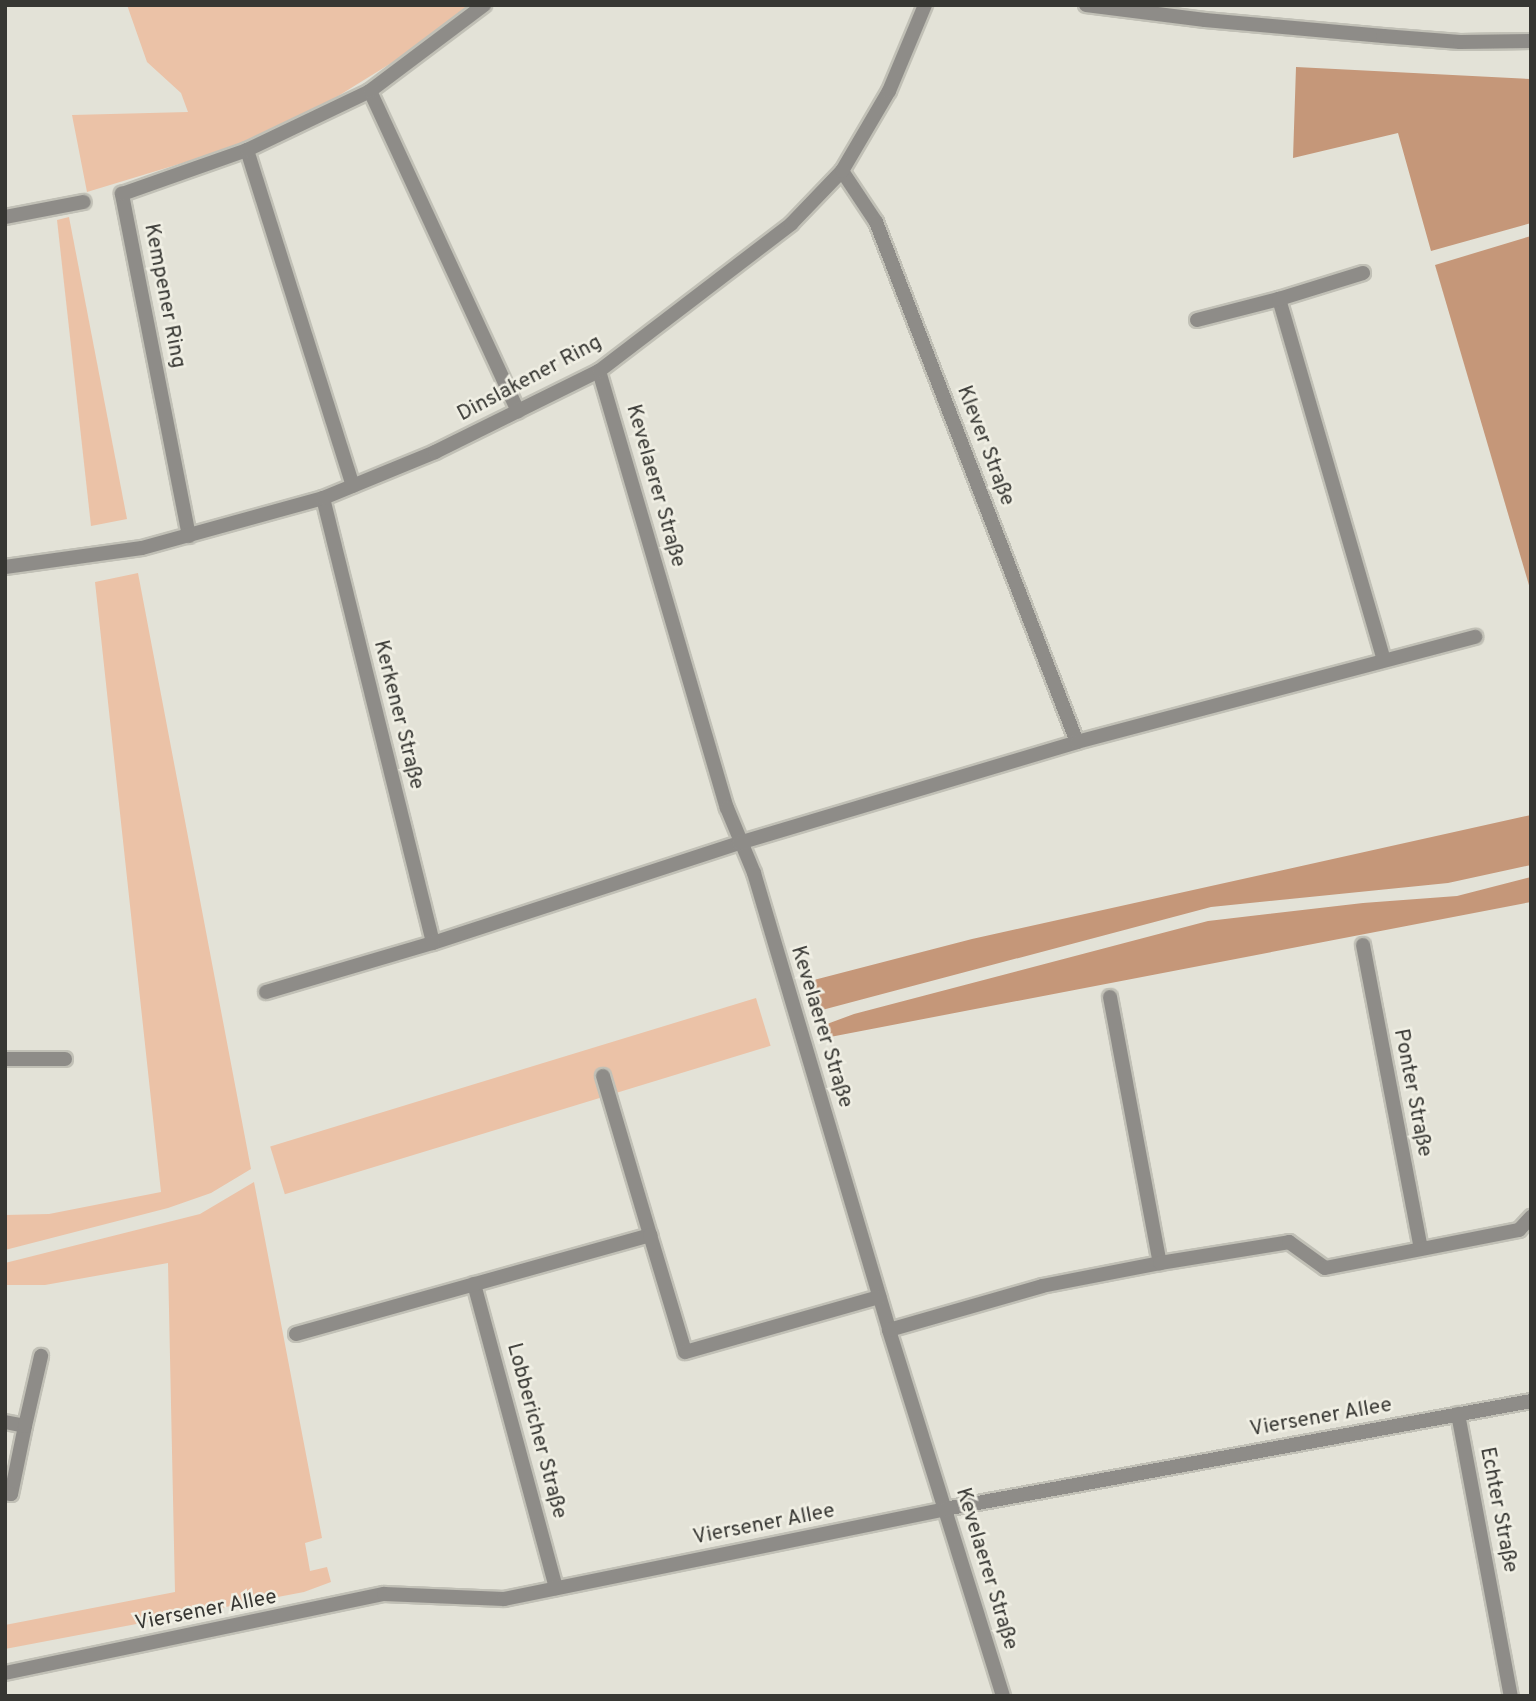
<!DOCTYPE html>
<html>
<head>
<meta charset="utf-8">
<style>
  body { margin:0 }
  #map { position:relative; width:1536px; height:1701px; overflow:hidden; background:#e3e2d7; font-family:Overpass,sans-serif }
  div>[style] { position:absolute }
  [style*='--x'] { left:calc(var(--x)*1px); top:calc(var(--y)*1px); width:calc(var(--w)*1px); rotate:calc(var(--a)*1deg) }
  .green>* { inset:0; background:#ebc2a7; transform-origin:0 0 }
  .forest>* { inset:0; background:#c59779 }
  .roads { filter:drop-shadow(2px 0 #c1c0b6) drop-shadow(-2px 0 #c1c0b6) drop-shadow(0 2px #c1c0b6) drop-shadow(0 -2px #c1c0b6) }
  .minor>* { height:14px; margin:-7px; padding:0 7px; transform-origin:7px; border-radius:7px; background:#8e8c88 }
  span { translate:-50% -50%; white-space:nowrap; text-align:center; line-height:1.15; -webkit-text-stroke:5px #f0efe4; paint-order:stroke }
  .street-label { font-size:21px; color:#373733 }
  .frame { position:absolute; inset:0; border:7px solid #373733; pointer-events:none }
</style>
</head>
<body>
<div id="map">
  <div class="green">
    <div style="clip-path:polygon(127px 5px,468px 5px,435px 36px,322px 106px,232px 148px,87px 192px,72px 115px,188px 112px,181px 93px,147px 62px)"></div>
    <div style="clip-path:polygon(69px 217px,127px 519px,91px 526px,57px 220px)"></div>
    <div style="clip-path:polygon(138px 573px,251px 1169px,211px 1193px,168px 1208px,5px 1250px,5px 1215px,49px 1214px,161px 1192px,95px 582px)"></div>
    <div style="left:756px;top:998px;width:50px;height:508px;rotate:73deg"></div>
    <div style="clip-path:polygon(254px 1182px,322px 1538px,305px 1543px,310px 1571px,327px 1567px,331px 1582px,304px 1592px,5px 1649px,5px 1625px,175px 1592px,168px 1263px,45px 1285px,5px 1285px,5px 1263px,200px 1214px)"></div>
  </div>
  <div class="forest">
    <div style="clip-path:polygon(1296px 67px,1531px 79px,1531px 223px,1431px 251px,1398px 133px,1293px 158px)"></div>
    <div style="clip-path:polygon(1531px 236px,1531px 592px,1435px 265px)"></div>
    <div style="clip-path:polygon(1531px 815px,1531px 865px,1448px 883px,1211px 907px,822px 1010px,810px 981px,972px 939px)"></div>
    <div style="clip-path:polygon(1531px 877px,1531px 902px,830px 1037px,827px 1024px,854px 1014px,1208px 921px,1363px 903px,1457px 896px)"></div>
  </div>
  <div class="roads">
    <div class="minor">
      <div style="--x:1086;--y:5;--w:120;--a:7.2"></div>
      <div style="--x:1205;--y:20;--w:179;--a:5.1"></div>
      <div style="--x:1383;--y:36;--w:77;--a:4.5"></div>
      <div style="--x:1460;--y:42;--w:71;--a:-0.8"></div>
      <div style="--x:370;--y:91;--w:353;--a:65.2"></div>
      <div style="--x:247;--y:150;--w:352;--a:72.5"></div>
      <div style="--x:842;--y:171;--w:61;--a:56.3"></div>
      <div style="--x:876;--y:222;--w:557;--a:68.87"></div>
      <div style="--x:5;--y:217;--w:80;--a:-10.8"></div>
      <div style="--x:1279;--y:299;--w:376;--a:73.8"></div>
      <div style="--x:1197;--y:320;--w:85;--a:-14.4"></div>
      <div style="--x:1279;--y:299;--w:88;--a:-17.2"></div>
      <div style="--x:599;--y:371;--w:455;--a:73.7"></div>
      <div style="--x:727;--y:808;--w:70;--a:67.4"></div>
      <div style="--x:754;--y:873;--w:477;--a:73.5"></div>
      <div style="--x:889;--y:1330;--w:383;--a:72.7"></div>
      <div style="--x:323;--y:498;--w:458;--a:76.1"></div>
      <div style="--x:433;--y:943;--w:322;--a:-18.1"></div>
      <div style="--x:739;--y:843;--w:353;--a:-16.6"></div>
      <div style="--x:1077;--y:742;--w:412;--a:-14.8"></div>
      <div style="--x:189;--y:536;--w:349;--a:-101.1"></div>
      <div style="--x:122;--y:194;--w:133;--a:-19.4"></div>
      <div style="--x:247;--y:150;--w:136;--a:-25.6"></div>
      <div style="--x:370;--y:91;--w:143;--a:-37"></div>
      <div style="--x:5;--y:567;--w:138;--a:-7.9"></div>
      <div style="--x:142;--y:548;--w:188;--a:-15.4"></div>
      <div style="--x:323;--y:498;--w:121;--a:-22.3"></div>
      <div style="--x:435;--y:452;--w:183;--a:-26.3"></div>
      <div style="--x:599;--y:371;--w:242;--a:-37.4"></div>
      <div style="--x:791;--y:224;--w:74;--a:-46.1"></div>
      <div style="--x:842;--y:171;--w:93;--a:-59.6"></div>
      <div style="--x:889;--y:91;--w:93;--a:-67.3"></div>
      <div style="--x:1363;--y:945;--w:309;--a:79.2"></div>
      <div style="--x:266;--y:992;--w:174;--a:-16.4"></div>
      <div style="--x:1110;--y:997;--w:271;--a:79.4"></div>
      <div style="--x:5;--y:1059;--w:60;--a:0"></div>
      <div style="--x:603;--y:1076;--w:166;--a:73.5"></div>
      <div style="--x:474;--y:1284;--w:315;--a:74.9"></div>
      <div style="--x:889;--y:1330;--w:159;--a:-16"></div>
      <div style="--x:1042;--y:1286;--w:120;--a:-11"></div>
      <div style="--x:1160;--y:1263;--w:131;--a:-9.2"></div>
      <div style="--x:1289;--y:1242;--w:44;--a:35.8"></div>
      <div style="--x:1325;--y:1268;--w:198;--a:-11.1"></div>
      <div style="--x:1519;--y:1230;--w:18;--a:-47"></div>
      <div style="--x:296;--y:1334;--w:368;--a:-15.6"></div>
      <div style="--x:650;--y:1235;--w:122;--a:73.3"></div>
      <div style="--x:685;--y:1352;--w:202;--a:-15.8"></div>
      <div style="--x:1458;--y:1414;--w:287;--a:79.4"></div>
      <div style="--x:5;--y:1422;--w:20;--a:11"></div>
      <div style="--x:25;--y:1426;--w:69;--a:101.6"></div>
      <div style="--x:11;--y:1494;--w:6;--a:-171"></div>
      <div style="--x:25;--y:1426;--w:72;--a:-77.1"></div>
      <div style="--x:5;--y:1673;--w:387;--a:-11.8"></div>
      <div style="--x:384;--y:1594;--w:120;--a:2.4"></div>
      <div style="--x:504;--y:1599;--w:450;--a:-11.5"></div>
      <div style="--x:945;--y:1509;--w:596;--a:-10.44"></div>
    </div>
  </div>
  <div class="street-label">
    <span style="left:164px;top:296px;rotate:79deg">Kempener Ring</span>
    <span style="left:530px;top:379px;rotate:-28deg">Dinslakener Ring</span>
    <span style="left:985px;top:446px;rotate:69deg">Klever Straße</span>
    <span style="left:655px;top:486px;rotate:74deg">Kevelaerer Straße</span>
    <span style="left:398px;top:715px;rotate:76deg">Kerkener Straße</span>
    <span style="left:821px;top:1027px;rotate:73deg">Kevelaerer Straße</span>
    <span style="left:1412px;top:1093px;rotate:79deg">Ponter Straße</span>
    <span style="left:1321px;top:1418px;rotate:-10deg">Viersener Allee</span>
    <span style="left:536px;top:1431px;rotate:75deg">Lobbericher Straße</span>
    <span style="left:1498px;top:1510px;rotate:79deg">Echter Straße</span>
    <span style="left:764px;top:1525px;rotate:-11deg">Viersener Allee</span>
    <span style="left:986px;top:1569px;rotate:73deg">Kevelaerer Straße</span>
    <span style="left:206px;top:1611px;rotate:-11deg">Viersener Allee</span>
  </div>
  <div class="frame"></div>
</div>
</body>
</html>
